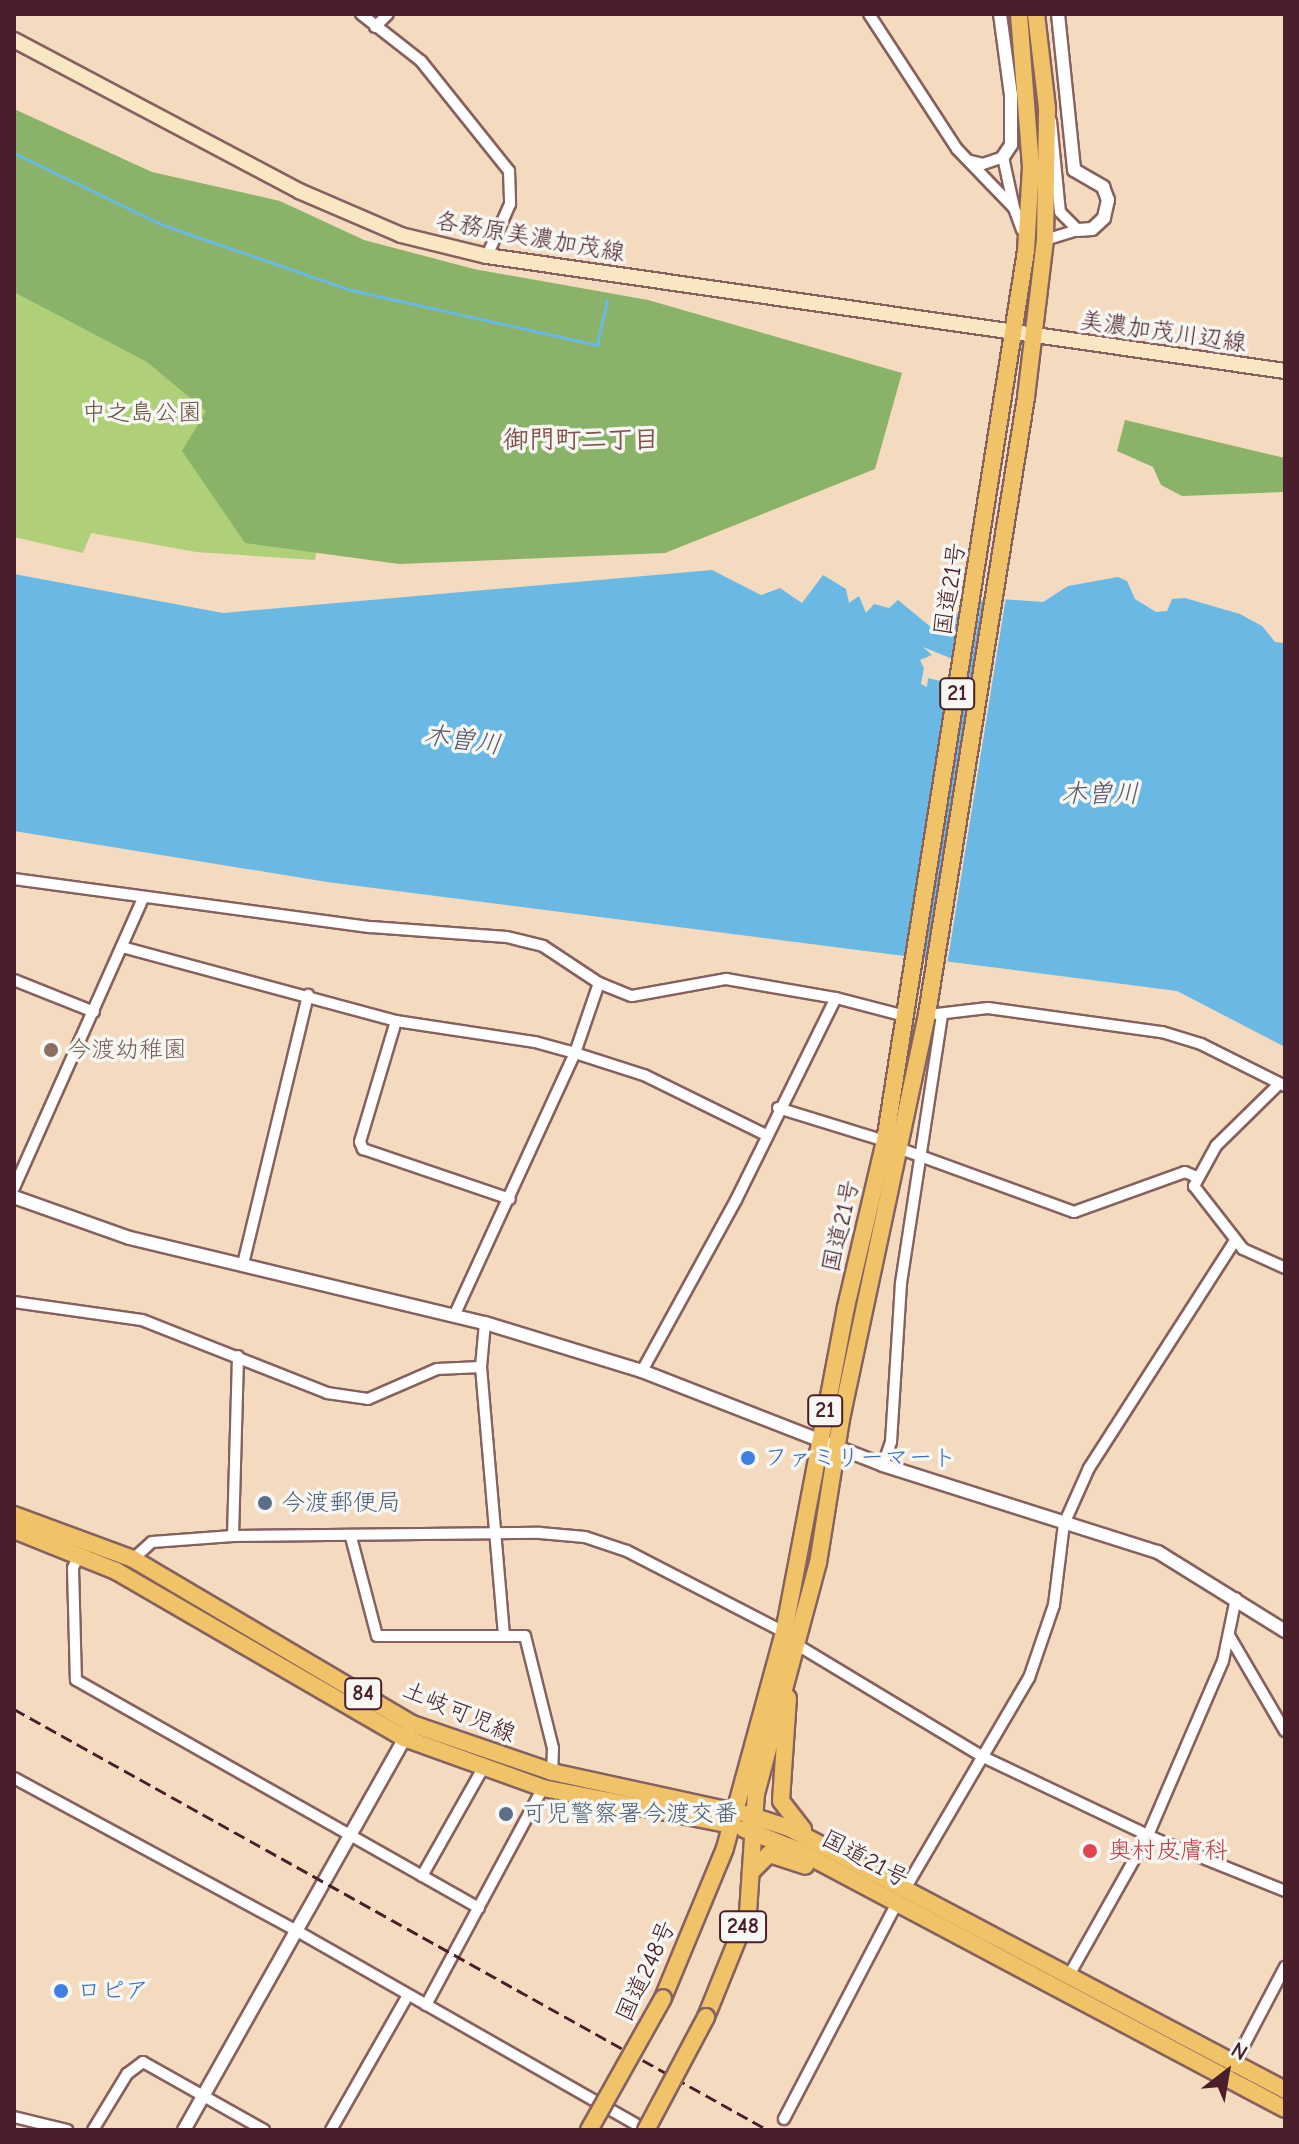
<!DOCTYPE html>
<html>
<head>
<meta charset="utf-8">
<style>
  body { margin:0 }
  #map { position:relative; width:1299px; height:2144px; overflow:hidden; background:#f4dbbf; font-family:"Comic Neue","Klee One",sans-serif }
  div>[style] { position:absolute }
  [style*='--x'] { left:calc(var(--x)*1px); top:calc(var(--y)*1px); width:calc(var(--w)*1px); rotate:calc(var(--a)*1deg) }
  .green>* { inset:0; background:#afd079 }
  .forest>* { inset:0; background:#8bb269 }
  .water>* { inset:0; background:#6ab9e4 }
  .pier>* { inset:0; background:#f4dbbf }
  .stream>* { height:3px; margin:-1.5px; padding:0 1.5px; transform-origin:1.5px; border-radius:1.5px; background:#6ab9e4 }
  .roads { filter:drop-shadow(2px 0 #86615f) drop-shadow(-2px 0 #86615f) drop-shadow(0 2px #86615f) drop-shadow(0 -2px #86615f) }
  .minor>* { height:10px; margin:-5px; padding:0 5px; transform-origin:5px; border-radius:5px; background:#fff }
  .tertiary>* { height:12px; margin:-6px; padding:0 6px; transform-origin:6px; border-radius:6px; background:#fff }
  .secondary>* { height:14px; margin:-7px; padding:0 7px; transform-origin:7px; border-radius:7px; background:#f9e7c3 }
  .primary>* { height:16px; margin:-8px; padding:0 8px; transform-origin:8px; border-radius:8px; background:#f0c369 }
  .trunk>* { height:16px; margin:-8px; padding:0 8px; transform-origin:8px; border-radius:8px; background:#f0c369 }
  .rail>* { height:3px; margin-top:-1.5px; transform-origin:0; background:repeating-linear-gradient(90deg,#4a1f2b 0 12px,transparent 0 18px) }
  .bridges { filter:drop-shadow(2px 0 #86615f) drop-shadow(-2px 0 #86615f) drop-shadow(0 2px #86615f) drop-shadow(0 -2px #86615f) }
  .trunk-bridge>* { height:16px; margin:-8px; padding:0 8px; transform-origin:8px; border-radius:8px; background:#f0c369 }
  .dots>* { width:22px; height:22px; translate:-50% -50%; box-sizing:border-box; border:4px solid #f6f6f2; border-radius:50% }
  span { translate:-50% -50%; white-space:nowrap; text-align:center; line-height:1.15; -webkit-text-stroke:7px #f6f6f2; paint-order:stroke }
  .shield-label span { padding:2px 6px; background:#f6f6f2; border:2px solid; border-radius:6px; -webkit-text-stroke-width:0 }
  .shield-label { font-size:22px; color:#4a1f2b; font-weight:700 }
  .street-label { font-size:24px; color:#4a1f2b }
  .park-label { font-size:24px; color:#685442 }
  .education-label { font-size:24px; color:#785e54 }
  .left { translate:0 -50%; text-align:left }
  .shop-label { font-size:24px; color:#366cbe }
  .service-label { font-size:24px; color:#4e5e75 }
  .health-label { font-size:24px; color:#be3a42 }
  .neighbourhood-label { font-size:26px; color:#825149; font-weight:700 }
  .water-label { font-size:26px; color:#55556c; font-style:italic }
  .frame { position:absolute; inset:0; border:16px solid #4a1f2b; pointer-events:none }
  .north { position:absolute; left:1187px; top:2032px; width:80px; height:80px; -webkit-text-stroke:6px #f6f6f2; paint-order:stroke; rotate:31deg; font-size:22px; font-weight:700; line-height:32px; text-align:center; color:#4a1f2b }
  .north::after { content:''; display:block; margin:auto; width:28px; height:36px; background:#4a1f2b; clip-path:polygon(50% 0,100% 100%,50% 72%,0 100%) }
</style>
</head>
<body>
<div id="map">
  <div class="green">
    <div style="clip-path:polygon(14px 185px,324px 509px,315px 560px,196px 552px,91px 533px,83px 553px,14px 537px)"></div>
  </div>
  <div class="forest">
    <div style="clip-path:polygon(14px 109px,152px 172px,280px 201px,364px 240px,474px 269px,648px 300px,902px 373px,875px 469px,665px 553px,399px 564px,245px 543px,182px 451px,206px 411px,147px 362px,14px 292px)"></div>
    <div style="clip-path:polygon(1125px 420px,1285px 458px,1285px 492px,1182px 496px,1161px 485px,1153px 467px,1117px 451px)"></div>
  </div>
  <div class="water">
    <div style="clip-path:polygon(evenodd,712px 570px,761px 595px,780px 588px,802px 603px,823px 575px,846px 589px,849px 603px,859px 596px,866px 613px,874px 604px,889px 608px,898px 600px,938px 633px,955px 615px,987px 598px,1043px 602px,1068px 586px,1118px 577px,1127px 581px,1135px 599px,1156px 612px,1167px 611px,1172px 599px,1185px 598px,1240px 614px,1262px 626px,1275px 642px,1285px 643px,1285px 1047px,1177px 991px,327px 882px,14px 831px,14px 574px,223px 613px,712px 570px,923px 647px,955px 660px,952px 684px,928px 678px,927px 687px,921px 684px,924px 668px,920px 660px,932px 655px,923px 647px)"></div>
  </div>
  <div class="pier">
    <div style="clip-path:polygon(994px 592px,1006px 597px,947px 965px,927px 963px,986px 594px)"></div>
    <div style="clip-path:polygon(982px 596px,922px 962px,904px 960px,959px 608px)"></div>
  </div>
  <div class="stream">
    <div style="--x:14;--y:153;--w:165;--a:25.8"></div>
    <div style="--x:163;--y:225;--w:199;--a:19.1"></div>
    <div style="--x:351;--y:290;--w:252;--a:12.6"></div>
    <div style="--x:597;--y:345;--w:46;--a:-77.5"></div>
  </div>
  <div class="roads">
    <div class="minor">
      <div style="--x:361;--y:14;--w:76;--a:38.1"></div>
      <div style="--x:421;--y:61;--w:141;--a:51.3"></div>
      <div style="--x:509;--y:171;--w:33;--a:88"></div>
      <div style="--x:510;--y:204;--w:57;--a:113.9"></div>
      <div style="--x:869;--y:14;--w:161;--a:56.9"></div>
      <div style="--x:957;--y:149;--w:82;--a:46"></div>
      <div style="--x:1014;--y:208;--w:23;--a:70"></div>
      <div style="--x:375;--y:27;--w:18;--a:-45"></div>
      <div style="--x:1051;--y:121;--w:91;--a:84.4"></div>
      <div style="--x:1060;--y:212;--w:25;--a:45"></div>
      <div style="--x:971;--y:161;--w:12;--a:14"></div>
      <div style="--x:983;--y:164;--w:21;--a:-19"></div>
      <div style="--x:1003;--y:157;--w:52;--a:77.8"></div>
      <div style="--x:1045;--y:240;--w:34;--a:-17"></div>
      <div style="--x:14;--y:879;--w:360;--a:7.7"></div>
      <div style="--x:371;--y:927;--w:136;--a:4.2"></div>
      <div style="--x:507;--y:937;--w:37;--a:14"></div>
      <div style="--x:543;--y:946;--w:67;--a:33.5"></div>
      <div style="--x:599;--y:983;--w:35;--a:22"></div>
      <div style="--x:632;--y:996;--w:96;--a:-10.3"></div>
      <div style="--x:726;--y:979;--w:112;--a:9.8"></div>
      <div style="--x:836;--y:998;--w:71;--a:14.6"></div>
      <div style="--x:122;--y:947;--w:284;--a:15.1"></div>
      <div style="--x:396;--y:1021;--w:141;--a:8.6"></div>
      <div style="--x:535;--y:1042;--w:41;--a:15.4"></div>
      <div style="--x:575;--y:1053;--w:72;--a:17.7"></div>
      <div style="--x:644;--y:1075;--w:136;--a:26.2"></div>
      <div style="--x:14;--y:980;--w:86;--a:21.8"></div>
      <div style="--x:937;--y:1014;--w:51;--a:-6.7"></div>
      <div style="--x:988;--y:1008;--w:176;--a:7.9"></div>
      <div style="--x:1162;--y:1032;--w:41;--a:17.1"></div>
      <div style="--x:1201;--y:1044;--w:94;--a:26.6"></div>
      <div style="--x:396;--y:1021;--w:126;--a:106.6"></div>
      <div style="--x:360;--y:1142;--w:8;--a:67"></div>
      <div style="--x:363;--y:1149;--w:155;--a:18.8"></div>
      <div style="--x:1279;--y:1084;--w:88;--a:135.5"></div>
      <div style="--x:1216;--y:1146;--w:46;--a:118.8"></div>
      <div style="--x:1194;--y:1186;--w:80;--a:52.1"></div>
      <div style="--x:1243;--y:1249;--w:46;--a:24.3"></div>
      <div style="--x:778;--y:1108;--w:112;--a:17.1"></div>
      <div style="--x:901;--y:1149;--w:184;--a:20"></div>
      <div style="--x:1074;--y:1212;--w:118;--a:-19.8"></div>
      <div style="--x:1185;--y:1172;--w:13;--a:23"></div>
      <div style="--x:14;--y:1188;--w:315;--a:-66"></div>
      <div style="--x:243;--y:1264;--w:277;--a:-76.4"></div>
      <div style="--x:14;--y:1302;--w:129;--a:8"></div>
      <div style="--x:142;--y:1320;--w:199;--a:21.5"></div>
      <div style="--x:327;--y:1393;--w:41;--a:8.3"></div>
      <div style="--x:368;--y:1399;--w:75;--a:-23.5"></div>
      <div style="--x:437;--y:1369;--w:44;--a:-2.6"></div>
      <div style="--x:454;--y:1316;--w:289;--a:-65.3"></div>
      <div style="--x:575;--y:1053;--w:74;--a:-71.1"></div>
      <div style="--x:485;--y:1323;--w:44;--a:95.2"></div>
      <div style="--x:481;--y:1367;--w:267;--a:85.1"></div>
      <div style="--x:642;--y:1371;--w:195;--a:-61.2"></div>
      <div style="--x:736;--y:1200;--w:225;--a:-63.7"></div>
      <div style="--x:883;--y:1465;--w:24;--a:-71"></div>
      <div style="--x:891;--y:1442;--w:159;--a:-86.4"></div>
      <div style="--x:901;--y:1283;--w:272;--a:-81.3"></div>
      <div style="--x:233;--y:1536;--w:180;--a:-88.4"></div>
      <div style="--x:351;--y:1537;--w:102;--a:75.3"></div>
      <div style="--x:377;--y:1636;--w:148;--a:0"></div>
      <div style="--x:525;--y:1636;--w:115;--a:76"></div>
      <div style="--x:553;--y:1748;--w:24;--a:92"></div>
      <div style="--x:79;--y:1555;--w:14;--a:115"></div>
      <div style="--x:73;--y:1568;--w:112;--a:88.5"></div>
      <div style="--x:76;--y:1680;--w:463;--a:29.5"></div>
      <div style="--x:133;--y:1559;--w:25;--a:-42"></div>
      <div style="--x:152;--y:1542;--w:81;--a:-4.2"></div>
      <div style="--x:233;--y:1536;--w:307;--a:-0.6"></div>
      <div style="--x:540;--y:1533;--w:45;--a:5.1"></div>
      <div style="--x:585;--y:1537;--w:44;--a:18.4"></div>
      <div style="--x:627;--y:1551;--w:177;--a:27.3"></div>
      <div style="--x:1230;--y:1637;--w:109;--a:59.7"></div>
      <div style="--x:799;--y:1646;--w:215;--a:31.1"></div>
      <div style="--x:983;--y:1757;--w:194;--a:25.4"></div>
      <div style="--x:1158;--y:1840;--w:137;--a:21.9"></div>
      <div style="--x:14;--y:1778;--w:322;--a:28.4"></div>
      <div style="--x:297;--y:1931;--w:402;--a:29.7"></div>
      <div style="--x:422;--y:1876;--w:124;--a:-60.5"></div>
      <div style="--x:905;--y:1889;--w:245;--a:-59.6"></div>
      <div style="--x:1029;--y:1678;--w:77;--a:-71.1"></div>
      <div style="--x:1054;--y:1605;--w:82;--a:-83"></div>
      <div style="--x:1064;--y:1524;--w:61;--a:-65.9"></div>
      <div style="--x:1089;--y:1468;--w:270;--a:-57.3"></div>
      <div style="--x:1068;--y:1977;--w:163;--a:-60.6"></div>
      <div style="--x:1148;--y:1835;--w:189;--a:-66.7"></div>
      <div style="--x:1223;--y:1661;--w:64;--a:-78.3"></div>
      <div style="--x:426;--y:2005;--w:247;--a:-61.7"></div>
      <div style="--x:1233;--y:2066;--w:112;--a:-62.3"></div>
      <div style="--x:14;--y:2117;--w:55;--a:13.8"></div>
      <div style="--x:784;--y:2119;--w:244;--a:-62.4"></div>
      <div style="--x:93;--y:2130;--w:66;--a:-58.7"></div>
      <div style="--x:127;--y:2074;--w:20;--a:-37"></div>
      <div style="--x:143;--y:2062;--w:139;--a:29.3"></div>
      <div style="--x:331;--y:2130;--w:155;--a:-60.3"></div>
    </div>
    <div class="tertiary">
      <div style="--x:1000;--y:14;--w:82;--a:82.3"></div>
      <div style="--x:1011;--y:95;--w:50;--a:90"></div>
      <div style="--x:1011;--y:145;--w:14;--a:124"></div>
      <div style="--x:1058;--y:14;--w:157;--a:84.1"></div>
      <div style="--x:1074;--y:170;--w:34;--a:30"></div>
      <div style="--x:1103;--y:187;--w:14;--a:69"></div>
      <div style="--x:1108;--y:200;--w:18;--a:103"></div>
      <div style="--x:1104;--y:218;--w:16;--a:137"></div>
      <div style="--x:1092;--y:229;--w:14;--a:176"></div>
      <div style="--x:14;--y:1197;--w:123;--a:19.5"></div>
      <div style="--x:130;--y:1238;--w:365;--a:13.5"></div>
      <div style="--x:485;--y:1323;--w:164;--a:17"></div>
      <div style="--x:642;--y:1371;--w:259;--a:21.3"></div>
      <div style="--x:883;--y:1465;--w:288;--a:17.6"></div>
      <div style="--x:1158;--y:1552;--w:150;--a:31.9"></div>
      <div style="--x:184;--y:2130;--w:457;--a:-60.6"></div>
    </div>
    <div class="secondary">
      <div style="--x:14;--y:40;--w:323;--a:27.9"></div>
      <div style="--x:299;--y:191;--w:111;--a:23.3"></div>
      <div style="--x:401;--y:235;--w:89;--a:13.7"></div>
      <div style="--x:487;--y:256;--w:806;--a:8.2"></div>
    </div>
    <div class="primary">
      <div style="--x:14;--y:1515;--w:127;--a:20.3"></div>
      <div style="--x:133;--y:1559;--w:324;--a:30.6"></div>
      <div style="--x:412;--y:1724;--w:148;--a:18.9"></div>
      <div style="--x:552;--y:1772;--w:187;--a:12.3"></div>
      <div style="--x:14;--y:1530;--w:110;--a:21.9"></div>
      <div style="--x:116;--y:1571;--w:333;--a:30.1"></div>
      <div style="--x:404;--y:1738;--w:148;--a:19.8"></div>
      <div style="--x:543;--y:1788;--w:192;--a:11.1"></div>
    </div>
    <div class="trunk">
      <div style="--x:788;--y:1698;--w:103;--a:93.9"></div>
      <div style="--x:781;--y:1801;--w:36;--a:52"></div>
      <div style="--x:746;--y:1814;--w:45;--a:18"></div>
      <div style="--x:789;--y:1828;--w:561;--a:27.84"></div>
      <div style="--x:744;--y:1829;--w:57;--a:21.6"></div>
      <div style="--x:797;--y:1850;--w:552;--a:27.96"></div>
      <div style="--x:751;--y:1872;--w:25;--a:-45"></div>
      <div style="--x:769;--y:1854;--w:38;--a:18"></div>
      <div style="--x:663;--y:1998;--w:162;--a:-67.5"></div>
      <div style="--x:725;--y:1848;--w:224;--a:-74.7"></div>
      <div style="--x:784;--y:1632;--w:331;--a:-79.2"></div>
      <div style="--x:846;--y:1307;--w:171;--a:-76.8"></div>
      <div style="--x:885;--y:1141;--w:901;--a:-81"></div>
      <div style="--x:1026;--y:251;--w:84;--a:-86.6"></div>
      <div style="--x:1031;--y:167;--w:153;--a:-94.5"></div>
      <div style="--x:706;--y:2017;--w:112;--a:-68"></div>
      <div style="--x:748;--y:1913;--w:119;--a:-86.2"></div>
      <div style="--x:756;--y:1794;--w:239;--a:-75"></div>
      <div style="--x:818;--y:1563;--w:146;--a:-80.9"></div>
      <div style="--x:841;--y:1419;--w:414;--a:-78"></div>
      <div style="--x:927;--y:1014;--w:625;--a:-80.88"></div>
      <div style="--x:1026;--y:397;--w:158;--a:-83.1"></div>
      <div style="--x:1045;--y:240;--w:132;--a:-89.1"></div>
      <div style="--x:1047;--y:108;--w:95;--a:-96.7"></div>
    </div>
  </div>
  <div class="rail">
    <div style="--x:14;--y:1709;--w:864;--a:29.18"></div>
  </div>
  <div class="bridges">
    <div class="trunk-bridge">
      <div style="--x:589;--y:2130;--w:151;--a:-60.7"></div>
      <div style="--x:646;--y:2130;--w:128;--a:-62"></div>
    </div>
  </div>
  <div class="dots">
    <div style="left:51px;top:1050px;background:#8d6e63"></div>
    <div style="left:748px;top:1458px;background:#3f7fe0"></div>
    <div style="left:265px;top:1503px;background:#5c6f8a"></div>
    <div style="left:506px;top:1814px;background:#5c6f8a"></div>
    <div style="left:1090px;top:1851px;background:#e0444e"></div>
    <div style="left:61px;top:1991px;background:#3f7fe0"></div>
  </div>
  <div class="shield-label">
    <span style="left:957px;top:694px">21</span>
    <span style="left:825px;top:1411px">21</span>
    <span style="left:363px;top:1694px">84</span>
    <span style="left:743px;top:1927px">248</span>
  </div>
  <div class="street-label">
    <span style="left:530px;top:237px;rotate:10deg">各務原美濃加茂線</span>
    <span style="left:1163px;top:332px;rotate:8deg">美濃加茂川辺線</span>
    <span style="left:950px;top:589px;rotate:-81deg">国道21号</span>
    <span style="left:841px;top:1226px;rotate:-77deg">国道21号</span>
    <span style="left:459px;top:1712px;rotate:23deg">土岐可児線</span>
    <span style="left:865px;top:1859px;rotate:28deg">国道21号</span>
    <span style="left:646px;top:1971px;rotate:-65deg">国道248号</span>
  </div>
  <div class="park-label">
    <span style="left:142px;top:413px">中之島公園</span>
  </div>
  <div class="education-label">
    <span class="left" style="left:67px;top:1050px">今渡幼稚園</span>
  </div>
  <div class="shop-label">
    <span class="left" style="left:764px;top:1458px">ファミリーマート</span>
    <span class="left" style="left:77px;top:1991px">ロピア</span>
  </div>
  <div class="service-label">
    <span class="left" style="left:281px;top:1503px">今渡郵便局</span>
    <span class="left" style="left:522px;top:1814px">可児警察署今渡交番</span>
  </div>
  <div class="health-label">
    <span class="left" style="left:1108px;top:1851px">奥村皮膚科</span>
  </div>
  <div class="neighbourhood-label">
    <span style="left:581px;top:441px">御門町二丁目</span>
  </div>
  <div class="water-label">
    <span style="left:462px;top:741px;rotate:8deg">木曽川</span>
    <span style="left:1100px;top:795px">木曽川</span>
  </div>
  <div class="frame"></div>
  <div class="north">N</div>
</div>
</body>
</html>
